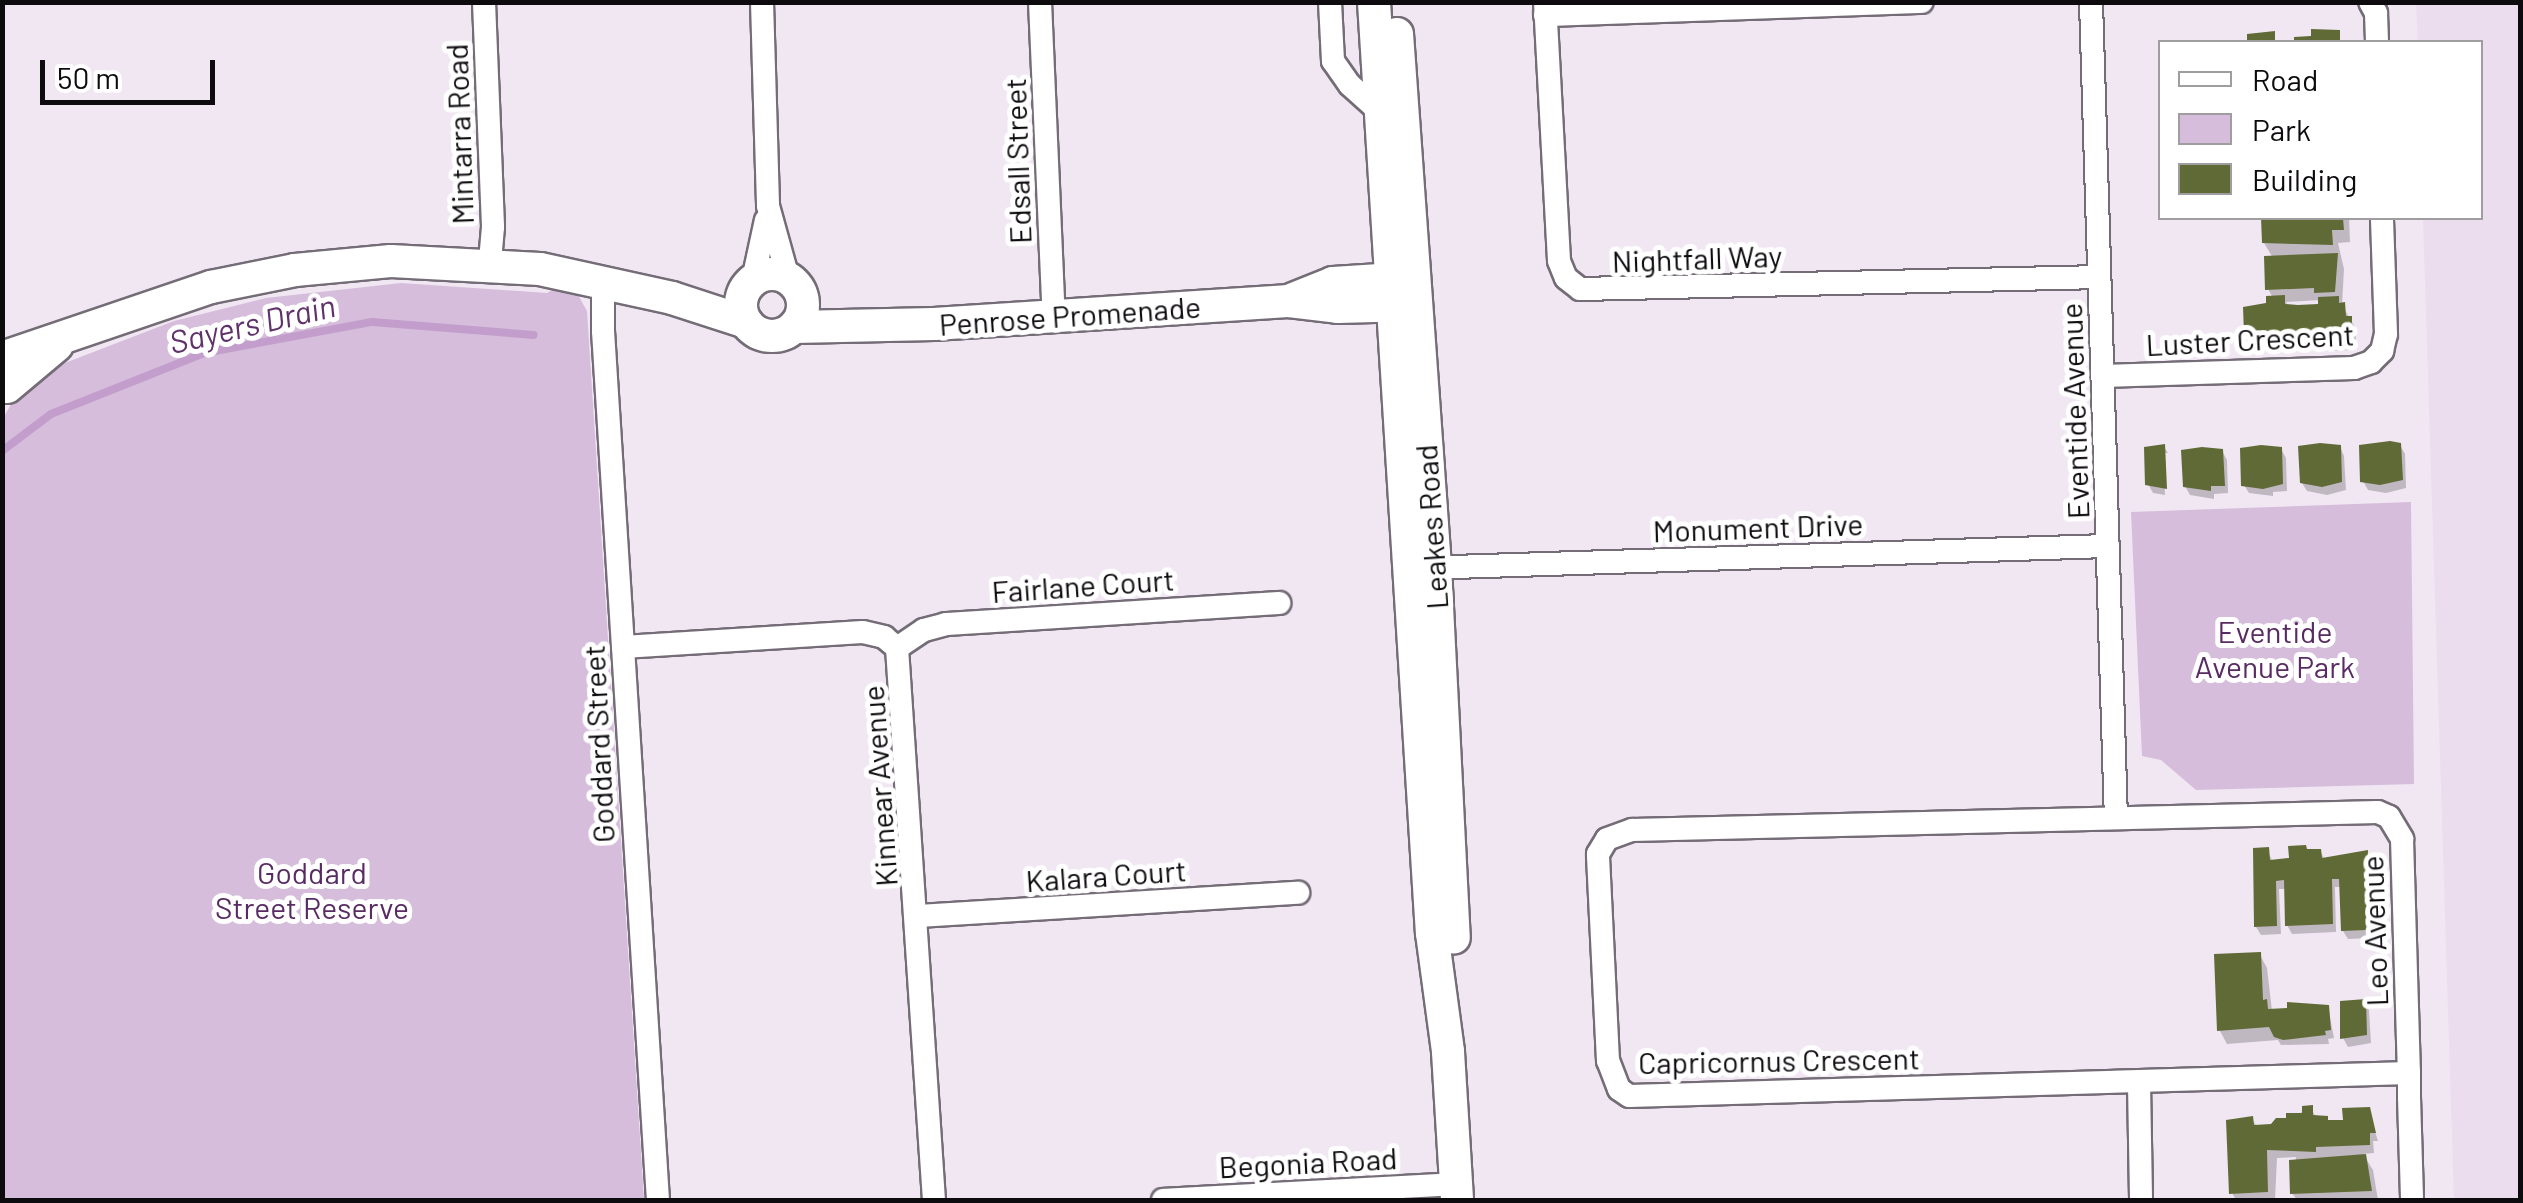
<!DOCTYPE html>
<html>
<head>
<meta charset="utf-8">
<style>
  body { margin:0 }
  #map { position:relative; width:2523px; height:1203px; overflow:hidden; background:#f0e7f2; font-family:Barlow,sans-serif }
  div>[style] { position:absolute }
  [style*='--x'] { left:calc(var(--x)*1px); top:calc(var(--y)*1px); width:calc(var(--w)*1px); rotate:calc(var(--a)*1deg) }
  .built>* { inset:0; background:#ebdcee }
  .green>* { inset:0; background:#d5bddb }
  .shadow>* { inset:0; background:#0003 }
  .stream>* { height:8px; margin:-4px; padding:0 4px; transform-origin:4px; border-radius:4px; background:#c39ecc }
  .building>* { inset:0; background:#606a36 }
  .roads { filter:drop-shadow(2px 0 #746c76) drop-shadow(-2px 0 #746c76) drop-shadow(0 2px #746c76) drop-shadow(0 -2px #746c76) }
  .street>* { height:22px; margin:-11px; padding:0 11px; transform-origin:11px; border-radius:11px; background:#fff }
  .secondary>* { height:32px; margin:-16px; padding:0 16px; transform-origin:16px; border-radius:16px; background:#fff }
  .secondary>.ring { margin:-16px; padding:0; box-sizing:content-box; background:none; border:32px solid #fff; border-radius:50% }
  span { translate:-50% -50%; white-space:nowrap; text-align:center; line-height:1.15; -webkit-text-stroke:10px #fff; paint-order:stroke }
  .street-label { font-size:30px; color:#0e0b0f }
  .park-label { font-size:30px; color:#592b63 }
  .water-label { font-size:32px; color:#60326b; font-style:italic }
  .frame { position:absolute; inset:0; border:5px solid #0e0b0f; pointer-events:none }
  .legend { position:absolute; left:2158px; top:40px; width:325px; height:180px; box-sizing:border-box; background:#fff; border:2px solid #9f9d9f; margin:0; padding:12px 18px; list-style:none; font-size:30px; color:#0e0b0f }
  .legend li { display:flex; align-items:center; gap:20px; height:50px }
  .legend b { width:50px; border:2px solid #9f9d9f }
  .scale { position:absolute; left:40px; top:60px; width:175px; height:45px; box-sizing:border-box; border:5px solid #0e0b0f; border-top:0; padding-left:12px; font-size:30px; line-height:35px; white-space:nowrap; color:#0e0b0f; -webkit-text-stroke:8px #fff; paint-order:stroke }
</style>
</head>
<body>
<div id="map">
  <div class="built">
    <div style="clip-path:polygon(2416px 3px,2520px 3px,2520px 1200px,2454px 1200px,2423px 218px,2480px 218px,2480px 42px,2418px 42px)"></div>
  </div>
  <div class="green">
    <div style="clip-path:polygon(401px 283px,547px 293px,557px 287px,578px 295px,587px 311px,644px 1200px,3px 1200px,2px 420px,13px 401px,57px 366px,174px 321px,266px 298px)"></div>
    <div style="clip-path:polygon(2411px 502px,2414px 784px,2196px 790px,2161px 760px,2142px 756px,2131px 512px)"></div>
  </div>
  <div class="shadow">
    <div style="clip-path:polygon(evenodd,2264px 218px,2349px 218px,2350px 242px,2338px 243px,2344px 269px,2342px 305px,2355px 327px,2356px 340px,2349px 340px,2350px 350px,2328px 351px,2323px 340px,2308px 340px,2304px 349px,2268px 350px,2251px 342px,2246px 333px,2273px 298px,2268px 289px,2273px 258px,2264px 243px,2264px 218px,2321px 300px,2321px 307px,2289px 307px,2286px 302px,2321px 300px)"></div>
    <div style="clip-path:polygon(2400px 445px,2405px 454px,2406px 488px,2386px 493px,2368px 490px,2363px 481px)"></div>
    <div style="clip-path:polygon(2164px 447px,2168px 453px,2163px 453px,2165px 495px,2153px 493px,2148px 484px)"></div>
    <div style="clip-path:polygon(2340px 447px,2344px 456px,2346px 490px,2327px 495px,2307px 491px,2302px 483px)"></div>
    <div style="clip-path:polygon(2281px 449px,2286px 458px,2287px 491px,2273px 492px,2273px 496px,2249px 493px,2244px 485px)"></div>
    <div style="clip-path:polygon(2222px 451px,2227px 460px,2228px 493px,2214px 494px,2214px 499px,2190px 495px,2185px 486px)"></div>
    <div style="clip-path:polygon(2267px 850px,2273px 862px,2320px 851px,2325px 860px,2366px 853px,2371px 861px,2370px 938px,2348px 939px,2343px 931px,2342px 887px,2335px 887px,2336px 932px,2292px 934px,2287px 925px,2286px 889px,2279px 889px,2281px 934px,2261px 935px,2256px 927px)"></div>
    <div style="clip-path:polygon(2260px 955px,2267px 968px,2272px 1011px,2328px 1007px,2334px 1038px,2328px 1039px,2329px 1044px,2281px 1045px,2278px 1040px,2227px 1044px,2220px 1031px,2217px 956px)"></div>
    <div style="clip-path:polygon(2364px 1002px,2369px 1010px,2371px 1043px,2348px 1047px,2343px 1038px)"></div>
    <div style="clip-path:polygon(2311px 1108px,2317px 1119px,2345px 1122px,2368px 1109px,2378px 1141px,2373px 1141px,2374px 1153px,2363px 1154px,2373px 1170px,2378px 1200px,2297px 1200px,2292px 1193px,2296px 1157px,2277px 1158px,2275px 1200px,2236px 1200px,2232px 1193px,2252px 1119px,2257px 1127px,2270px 1127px)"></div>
  </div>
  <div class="stream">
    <div style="--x:2;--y:451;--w:61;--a:-37.1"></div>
    <div style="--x:51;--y:414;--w:165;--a:-21.7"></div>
    <div style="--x:204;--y:353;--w:171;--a:-10.5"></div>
    <div style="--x:372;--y:322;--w:162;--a:4.6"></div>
  </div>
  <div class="building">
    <div style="clip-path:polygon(2311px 29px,2340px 30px,2340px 42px,2294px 42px,2294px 37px,2311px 36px)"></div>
    <div style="clip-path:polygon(2275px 31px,2275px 42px,2247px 42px,2247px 34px)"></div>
    <div style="clip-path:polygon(2261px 218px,2343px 218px,2344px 230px,2332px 230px,2333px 245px,2262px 243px)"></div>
    <div style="clip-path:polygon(2338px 253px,2335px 292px,2314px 293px,2314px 288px,2265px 290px,2264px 256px)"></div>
    <div style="clip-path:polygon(2285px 295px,2285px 304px,2298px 305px,2318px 304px,2318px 297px,2339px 296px,2339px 303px,2345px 302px,2346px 316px,2352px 316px,2352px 332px,2346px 333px,2346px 343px,2320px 344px,2320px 332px,2304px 333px,2300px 341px,2261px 342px,2260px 338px,2244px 334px,2243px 307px,2266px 303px,2266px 296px)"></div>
    <div style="clip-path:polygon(2390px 441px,2401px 443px,2403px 480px,2380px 485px,2360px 482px,2359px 445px)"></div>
    <div style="clip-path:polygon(2320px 443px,2341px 445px,2342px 482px,2322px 487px,2300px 483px,2298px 446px)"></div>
    <div style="clip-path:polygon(2165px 444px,2167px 489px,2145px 485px,2144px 447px)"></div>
    <div style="clip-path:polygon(2261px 445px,2282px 447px,2283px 484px,2263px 489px,2241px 486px,2240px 448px)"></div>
    <div style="clip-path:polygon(2202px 447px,2223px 449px,2225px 486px,2211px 486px,2211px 491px,2183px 487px,2181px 450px)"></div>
    <div style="clip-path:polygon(2306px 845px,2307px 849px,2321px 849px,2322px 858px,2368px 850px,2366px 930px,2341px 931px,2339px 879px,2332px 879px,2333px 924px,2285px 926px,2284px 880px,2276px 881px,2277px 926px,2254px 927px,2253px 848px,2269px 847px,2270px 860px,2289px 858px,2288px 846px)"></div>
    <div style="clip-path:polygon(2261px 952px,2263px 1000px,2267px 999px,2268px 1009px,2287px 1008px,2287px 1002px,2329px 1005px,2331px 1030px,2325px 1031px,2326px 1035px,2283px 1040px,2274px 1037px,2269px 1027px,2217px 1031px,2214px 954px)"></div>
    <div style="clip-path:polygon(2366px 999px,2367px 1035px,2340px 1039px,2340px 1001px)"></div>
    <div style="clip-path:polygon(2313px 1105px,2313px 1115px,2328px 1116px,2328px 1120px,2343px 1120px,2342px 1108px,2370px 1107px,2376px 1133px,2370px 1133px,2370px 1145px,2316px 1147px,2316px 1152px,2267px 1150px,2268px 1192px,2229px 1194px,2226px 1120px,2253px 1116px,2254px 1125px,2271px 1124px,2276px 1118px,2286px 1118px,2286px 1113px,2302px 1113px,2302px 1106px)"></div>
    <div style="clip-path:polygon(2366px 1154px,2372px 1191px,2290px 1194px,2289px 1160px)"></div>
  </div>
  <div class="roads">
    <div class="street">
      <div style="--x:484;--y:2;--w:225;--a:87.7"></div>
      <div style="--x:493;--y:227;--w:37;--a:95"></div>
      <div style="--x:762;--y:2;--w:204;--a:88.3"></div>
      <div style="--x:768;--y:206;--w:75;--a:74.5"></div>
      <div style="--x:1040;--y:2;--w:315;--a:87.5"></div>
      <div style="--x:1330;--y:2;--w:59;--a:87.1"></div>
      <div style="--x:1333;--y:61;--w:29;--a:55"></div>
      <div style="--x:1350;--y:85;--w:39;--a:42"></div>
      <div style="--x:1545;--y:2;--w:259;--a:86.9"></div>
      <div style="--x:1559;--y:261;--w:18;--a:68"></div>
      <div style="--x:1566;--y:278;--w:18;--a:38"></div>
      <div style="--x:1580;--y:289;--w:519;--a:-1.32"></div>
      <div style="--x:2091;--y:2;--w:816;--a:88.25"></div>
      <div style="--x:2370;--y:2;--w:13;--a:61"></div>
      <div style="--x:2376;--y:13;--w:29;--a:88"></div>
      <div style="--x:1545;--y:15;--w:377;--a:-2"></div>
      <div style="--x:753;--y:280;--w:61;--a:-77.8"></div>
      <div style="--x:609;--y:285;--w:14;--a:115"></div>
      <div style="--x:603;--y:298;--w:33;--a:90"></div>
      <div style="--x:603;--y:331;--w:871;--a:86.38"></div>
      <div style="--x:2103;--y:376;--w:251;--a:-1.8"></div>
      <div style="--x:2354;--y:368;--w:18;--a:-19"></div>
      <div style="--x:2371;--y:362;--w:16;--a:-45"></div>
      <div style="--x:2382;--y:351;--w:17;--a:-77"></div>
      <div style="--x:2386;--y:334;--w:116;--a:-92"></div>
      <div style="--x:1422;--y:568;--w:686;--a:-1.84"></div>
      <div style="--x:623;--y:647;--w:240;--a:-3.6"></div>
      <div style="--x:863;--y:632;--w:22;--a:13"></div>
      <div style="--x:884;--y:637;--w:17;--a:40"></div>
      <div style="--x:897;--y:648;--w:553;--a:86.17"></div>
      <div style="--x:897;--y:648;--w:32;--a:-34"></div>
      <div style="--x:924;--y:630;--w:23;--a:-15"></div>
      <div style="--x:946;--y:624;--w:334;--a:-3.6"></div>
      <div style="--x:917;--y:916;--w:382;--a:-3.5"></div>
      <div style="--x:2409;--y:1073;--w:780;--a:178.31"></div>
      <div style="--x:1629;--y:1096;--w:12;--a:-145"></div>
      <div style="--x:1619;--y:1089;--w:30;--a:-111"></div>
      <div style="--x:1608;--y:1061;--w:207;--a:-92.8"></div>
      <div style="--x:1598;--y:854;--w:17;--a:-59"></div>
      <div style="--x:1607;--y:839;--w:27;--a:-20"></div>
      <div style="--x:1632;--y:830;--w:746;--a:-1.38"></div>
      <div style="--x:2378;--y:812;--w:12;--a:24"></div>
      <div style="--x:2389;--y:817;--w:26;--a:59"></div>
      <div style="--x:2402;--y:839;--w:234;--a:88.3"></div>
      <div style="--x:2409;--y:1073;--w:24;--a:90"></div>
      <div style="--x:2409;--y:1097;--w:103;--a:88.3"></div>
      <div style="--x:2139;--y:1083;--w:117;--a:89"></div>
      <div style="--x:1163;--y:1200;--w:293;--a:-3.1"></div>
    </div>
    <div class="secondary">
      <div style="--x:1374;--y:2;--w:933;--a:86.44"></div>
      <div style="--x:1432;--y:933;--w:120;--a:82.3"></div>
      <div style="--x:1448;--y:1052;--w:148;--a:86.5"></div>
      <div style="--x:1397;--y:34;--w:534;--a:85.92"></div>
      <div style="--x:1435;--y:567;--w:371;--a:87.1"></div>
      <div class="ring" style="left:741px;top:274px;width:30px;height:30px"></div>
      <div style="--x:1293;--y:299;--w:43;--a:-21.8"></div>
      <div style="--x:1333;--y:283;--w:78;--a:-3.7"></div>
      <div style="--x:794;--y:327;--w:140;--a:-1.2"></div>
      <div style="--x:934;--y:324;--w:356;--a:-3.7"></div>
      <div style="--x:1289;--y:301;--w:49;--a:7"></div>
      <div style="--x:1338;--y:307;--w:73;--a:-1.6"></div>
      <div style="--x:2;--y:358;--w:221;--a:-18.8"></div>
      <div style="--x:211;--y:287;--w:86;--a:-11.4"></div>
      <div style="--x:295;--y:270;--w:96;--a:-5.4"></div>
      <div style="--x:391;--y:261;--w:149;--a:3.1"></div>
      <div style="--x:540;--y:269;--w:135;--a:12.4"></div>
      <div style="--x:672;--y:298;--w:78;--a:18"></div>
      <div style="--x:7;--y:387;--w:65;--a:-40"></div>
    </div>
  </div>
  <div class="street-label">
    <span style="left:459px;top:134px;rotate:-92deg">Mintarra Road</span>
    <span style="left:1017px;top:161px;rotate:-92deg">Edsall Street</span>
    <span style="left:1697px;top:258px;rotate:-2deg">Nightfall Way</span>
    <span style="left:1070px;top:315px;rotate:-4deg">Penrose Promenade</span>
    <span style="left:2250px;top:339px;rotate:-3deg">Luster Crescent</span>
    <span style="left:2074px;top:411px;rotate:-92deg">Eventide Avenue</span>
    <span style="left:1431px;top:527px;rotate:-94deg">Leakes Road</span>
    <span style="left:1758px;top:527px;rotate:-2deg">Monument Drive</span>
    <span style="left:1083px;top:585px;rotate:-4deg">Fairlane Court</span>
    <span style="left:598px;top:744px;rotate:-93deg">Goddard Street</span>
    <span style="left:879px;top:786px;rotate:-94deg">Kinnear Avenue</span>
    <span style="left:1106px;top:875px;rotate:-4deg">Kalara Court</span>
    <span style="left:2374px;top:931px;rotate:-92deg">Leo Avenue</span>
    <span style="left:1779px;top:1060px;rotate:-1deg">Capricornus Crescent</span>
    <span style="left:1308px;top:1162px;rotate:-3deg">Begonia Road</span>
  </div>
  <div class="park-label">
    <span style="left:2275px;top:648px">Eventide<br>Avenue Park</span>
    <span style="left:312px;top:889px">Goddard<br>Street Reserve</span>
  </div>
  <div class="water-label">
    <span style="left:252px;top:323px;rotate:-13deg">Sayers Drain</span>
  </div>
  <div class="frame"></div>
  <ul class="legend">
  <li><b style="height:12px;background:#fff"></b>Road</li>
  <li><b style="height:28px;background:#d5bddb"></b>Park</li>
  <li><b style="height:28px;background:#606a36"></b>Building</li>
  </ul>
  <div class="scale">50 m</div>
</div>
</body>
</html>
